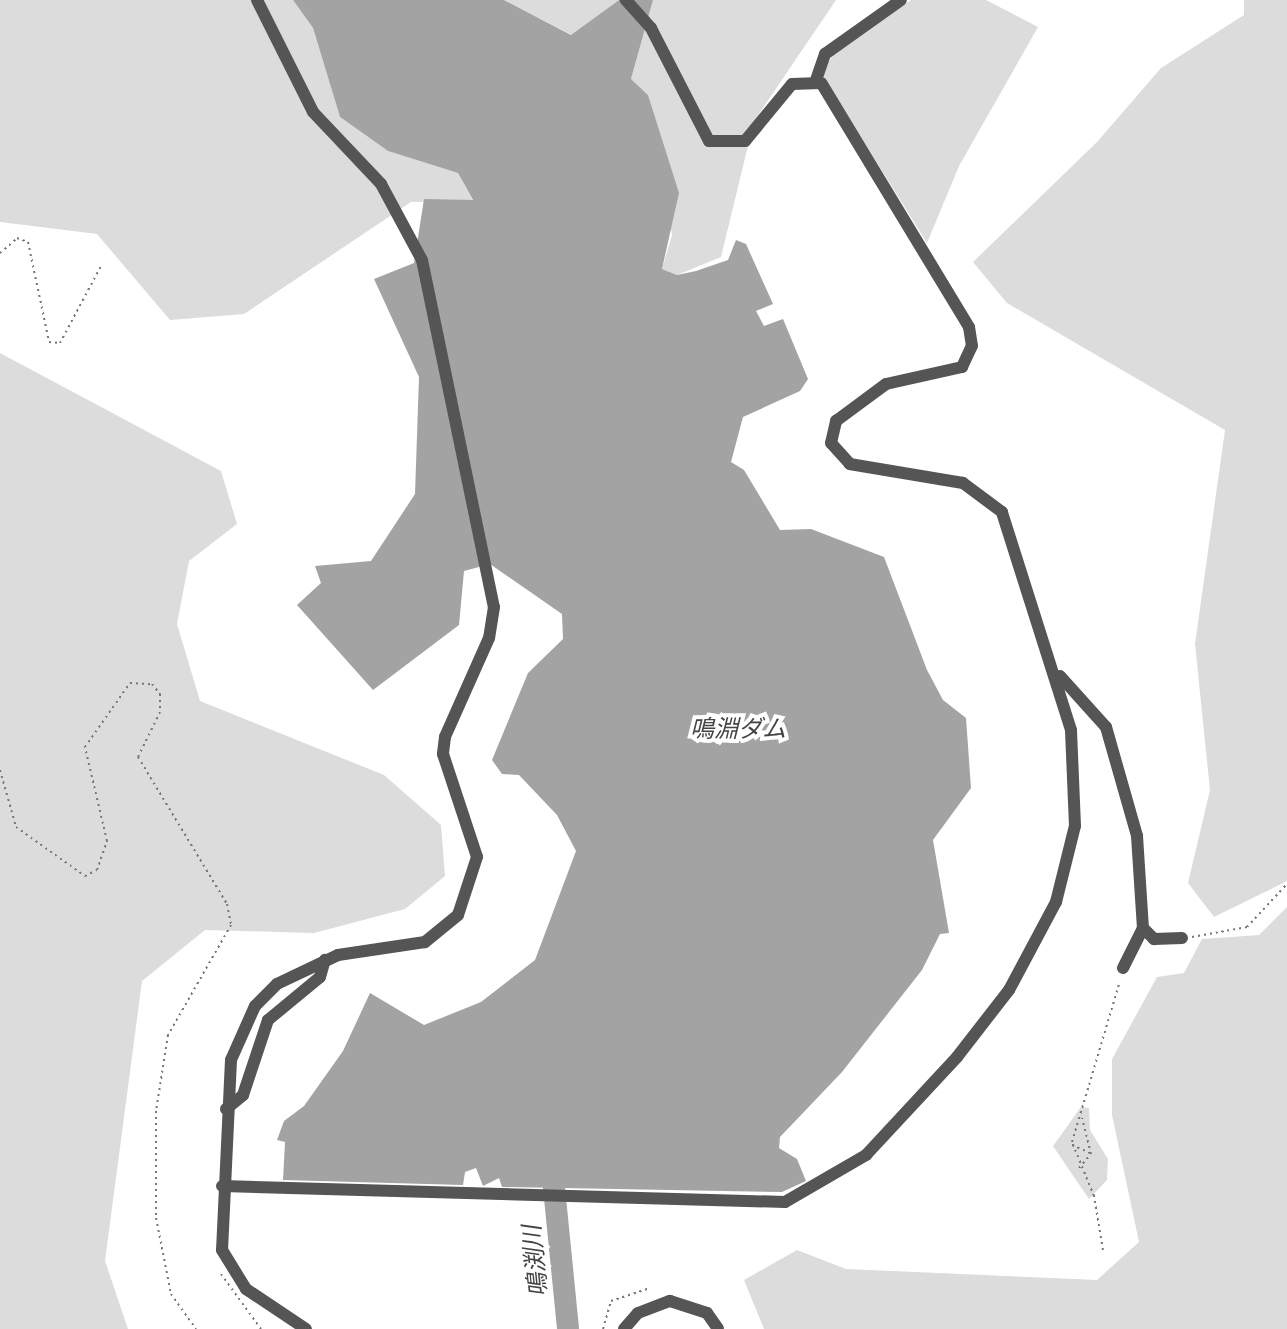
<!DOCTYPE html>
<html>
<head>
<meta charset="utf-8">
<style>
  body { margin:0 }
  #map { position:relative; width:1287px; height:1329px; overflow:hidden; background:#fff; font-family:"Public Sans","Noto Sans JP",sans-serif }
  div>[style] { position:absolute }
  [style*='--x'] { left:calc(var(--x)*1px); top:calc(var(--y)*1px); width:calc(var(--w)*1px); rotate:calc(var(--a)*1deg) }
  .green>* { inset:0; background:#dcdcdc }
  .water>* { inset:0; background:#a3a3a3 }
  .river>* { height:22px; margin:-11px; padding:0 11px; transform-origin:11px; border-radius:11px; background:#a3a3a3 }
  .path>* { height:2px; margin-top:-1px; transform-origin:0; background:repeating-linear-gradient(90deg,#777 0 2px,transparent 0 6px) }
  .minor>* { height:12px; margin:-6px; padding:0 6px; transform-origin:6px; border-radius:6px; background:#555 }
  span { translate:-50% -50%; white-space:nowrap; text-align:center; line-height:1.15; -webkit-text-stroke:8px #fff; paint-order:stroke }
  .water-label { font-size:24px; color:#444; font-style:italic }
</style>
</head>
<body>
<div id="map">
  <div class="green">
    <div style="clip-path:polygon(0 0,293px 0,313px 28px,340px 117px,388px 151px,458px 173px,473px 201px,411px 202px,244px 314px,170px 320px,97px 234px,0 222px)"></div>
    <div style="clip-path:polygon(504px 0,619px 0,572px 35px)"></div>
    <div style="clip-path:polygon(653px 0,836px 0,754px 121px,721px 257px,677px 275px,662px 269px,672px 235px,648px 95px,631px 79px)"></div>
    <div style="clip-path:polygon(911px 0,986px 0,1038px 27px,959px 166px,927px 243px,821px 73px,835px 52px)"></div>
    <div style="clip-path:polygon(1244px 0,1287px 0,1287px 881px,1214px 917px,1188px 883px,1210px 790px,1195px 644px,1225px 430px,1007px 303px,973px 262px,1097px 142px,1161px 68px,1244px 15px)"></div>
    <div style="clip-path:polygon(0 353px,221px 471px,237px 524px,189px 561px,177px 624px,200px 701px,384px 775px,441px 825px,445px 876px,405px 909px,314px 933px,205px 930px,142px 981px,105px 1261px,128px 1329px,0 1329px)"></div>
    <div style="clip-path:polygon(1287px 907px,1287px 1329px,764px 1329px,744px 1280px,797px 1250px,846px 1269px,1097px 1280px,1139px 1242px,1112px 1115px,1112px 1059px,1157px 977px,1184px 973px,1202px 939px,1259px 935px)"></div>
    <div style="clip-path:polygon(1081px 1107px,1089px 1108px,1090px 1130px,1108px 1159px,1107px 1180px,1089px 1199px,1053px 1146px)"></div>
  </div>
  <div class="water">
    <div style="clip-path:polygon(293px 0,504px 0,571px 35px,619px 0,653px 0,631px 79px,648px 95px,679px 193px,662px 269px,677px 275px,696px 271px,728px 260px,736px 240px,746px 244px,773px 304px,756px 311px,764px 326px,783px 319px,808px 379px,800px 391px,743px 417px,731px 462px,744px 470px,780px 530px,811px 529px,884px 557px,927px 670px,943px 700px,966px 718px,971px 788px,933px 840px,949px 933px,940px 934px,922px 970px,842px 1072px,780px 1137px,779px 1148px,797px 1159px,806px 1181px,782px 1192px,502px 1187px,499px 1178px,483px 1186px,476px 1168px,465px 1172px,463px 1185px,283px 1180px,285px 1142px,277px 1140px,284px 1121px,304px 1106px,343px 1051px,370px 993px,424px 1025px,481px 1002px,535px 960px,576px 851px,557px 815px,519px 775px,502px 774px,492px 760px,528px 673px,563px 639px,562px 614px,490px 564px,464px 571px,459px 625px,373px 690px,297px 605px,321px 583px,315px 566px,371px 561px,415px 494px,419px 377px,374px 279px,414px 263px,424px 199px,473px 200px,458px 173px,388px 151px,340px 117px,313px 28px)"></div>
  </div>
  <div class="river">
    <div style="--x:554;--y:1188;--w:142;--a:84.3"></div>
  </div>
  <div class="path">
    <div style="--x:0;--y:253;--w:23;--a:-41"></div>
    <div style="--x:17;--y:238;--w:12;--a:20"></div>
    <div style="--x:28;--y:242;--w:102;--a:78.1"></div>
    <div style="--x:49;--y:342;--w:11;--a:5"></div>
    <div style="--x:60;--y:343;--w:89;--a:-62"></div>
    <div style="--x:0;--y:770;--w:59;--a:74.3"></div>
    <div style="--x:16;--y:827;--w:85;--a:35.4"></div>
    <div style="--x:85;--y:876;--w:13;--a:-27"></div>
    <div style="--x:97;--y:870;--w:31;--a:-71"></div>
    <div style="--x:107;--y:841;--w:97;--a:-103.2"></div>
    <div style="--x:85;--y:747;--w:78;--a:-54.9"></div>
    <div style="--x:130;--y:683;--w:22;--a:3"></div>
    <div style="--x:152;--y:684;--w:13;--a:51"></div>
    <div style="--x:160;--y:694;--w:18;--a:90"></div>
    <div style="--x:160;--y:712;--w:50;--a:116.1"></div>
    <div style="--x:138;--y:757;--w:172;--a:58.8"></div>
    <div style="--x:227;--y:904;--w:21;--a:79"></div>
    <div style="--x:231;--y:925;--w:127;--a:119.8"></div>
    <div style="--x:168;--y:1035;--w:77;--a:99"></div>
    <div style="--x:156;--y:1111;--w:107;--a:90"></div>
    <div style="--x:156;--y:1218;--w:77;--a:78.8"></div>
    <div style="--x:171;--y:1294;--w:43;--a:54.5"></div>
    <div style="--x:1192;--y:937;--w:56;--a:-10.3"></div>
    <div style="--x:1247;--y:927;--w:59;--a:-47.1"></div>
    <div style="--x:1072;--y:1145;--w:20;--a:24"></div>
    <div style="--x:1079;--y:1168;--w:18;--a:-49"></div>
    <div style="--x:1091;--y:1154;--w:37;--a:-104"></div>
    <div style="--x:1103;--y:1250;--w:55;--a:-99.5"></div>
    <div style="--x:1094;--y:1196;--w:58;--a:-112.2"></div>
    <div style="--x:1072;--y:1142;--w:168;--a:-73.4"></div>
    <div style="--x:221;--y:1274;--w:68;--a:54"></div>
    <div style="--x:603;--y:1329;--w:29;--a:-74"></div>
    <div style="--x:611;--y:1301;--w:41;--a:-18.4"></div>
  </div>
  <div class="minor">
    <div style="--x:257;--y:0;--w:125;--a:63.4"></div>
    <div style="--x:313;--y:112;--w:99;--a:46.6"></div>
    <div style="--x:381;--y:184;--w:86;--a:61.7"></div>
    <div style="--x:422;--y:260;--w:354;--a:78.3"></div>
    <div style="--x:494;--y:607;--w:31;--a:99"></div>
    <div style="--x:489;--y:638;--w:108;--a:114"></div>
    <div style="--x:445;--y:737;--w:17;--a:97"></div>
    <div style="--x:443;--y:754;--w:108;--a:71.7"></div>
    <div style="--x:477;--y:857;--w:61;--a:108.1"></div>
    <div style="--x:458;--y:915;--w:43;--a:140.7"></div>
    <div style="--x:425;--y:942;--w:88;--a:171.5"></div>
    <div style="--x:338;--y:955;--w:68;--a:154.6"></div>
    <div style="--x:277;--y:984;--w:31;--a:135"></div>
    <div style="--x:255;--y:1006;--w:59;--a:114"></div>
    <div style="--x:231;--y:1060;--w:190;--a:92.7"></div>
    <div style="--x:222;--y:1250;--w:46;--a:58.4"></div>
    <div style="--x:246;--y:1289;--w:72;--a:33.7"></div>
    <div style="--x:815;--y:83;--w:31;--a:-71"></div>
    <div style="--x:825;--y:54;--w:93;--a:-35.4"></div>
    <div style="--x:1060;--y:676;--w:69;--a:48"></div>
    <div style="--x:1106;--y:727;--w:113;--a:74.1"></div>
    <div style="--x:1137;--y:836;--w:92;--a:86.3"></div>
    <div style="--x:1143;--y:928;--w:16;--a:45"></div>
    <div style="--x:1154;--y:939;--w:28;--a:-2"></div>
    <div style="--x:1123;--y:968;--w:45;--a:-63.4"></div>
    <div style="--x:226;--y:1109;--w:22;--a:-39"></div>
    <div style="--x:243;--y:1095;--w:79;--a:-71.6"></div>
    <div style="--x:268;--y:1020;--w:67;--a:-39.6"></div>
    <div style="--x:320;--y:977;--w:18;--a:-74"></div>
    <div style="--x:222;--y:1186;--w:563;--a:1.63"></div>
    <div style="--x:785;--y:1202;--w:94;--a:-30.1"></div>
    <div style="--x:866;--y:1155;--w:134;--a:-47.1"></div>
    <div style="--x:957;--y:1057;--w:85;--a:-52.2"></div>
    <div style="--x:1009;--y:990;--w:100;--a:-61.9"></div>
    <div style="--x:1056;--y:902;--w:78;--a:-76"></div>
    <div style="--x:1075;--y:826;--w:96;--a:-92.4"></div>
    <div style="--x:1071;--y:730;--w:229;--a:-107.6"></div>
    <div style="--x:1002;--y:512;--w:49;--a:-143.4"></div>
    <div style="--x:963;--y:483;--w:115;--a:-170.5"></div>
    <div style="--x:850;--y:464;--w:28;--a:-132"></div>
    <div style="--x:831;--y:443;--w:23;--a:-77"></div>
    <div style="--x:836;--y:421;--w:62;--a:-36.5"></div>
    <div style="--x:886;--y:384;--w:78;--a:-12.6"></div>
    <div style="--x:962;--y:367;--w:23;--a:-65"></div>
    <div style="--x:972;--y:346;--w:19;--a:-99"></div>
    <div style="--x:969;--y:327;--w:285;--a:-121.2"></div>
    <div style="--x:821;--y:83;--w:29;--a:178"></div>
    <div style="--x:792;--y:84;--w:74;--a:129.5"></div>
    <div style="--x:745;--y:141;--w:36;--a:180"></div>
    <div style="--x:709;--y:141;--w:127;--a:-117.2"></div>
    <div style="--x:651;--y:28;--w:38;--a:-132"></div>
    <div style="--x:624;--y:1329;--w:21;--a:-49"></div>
    <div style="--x:638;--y:1313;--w:34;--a:-21"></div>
    <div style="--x:670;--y:1301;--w:39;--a:18"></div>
    <div style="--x:707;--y:1313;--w:19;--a:55"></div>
  </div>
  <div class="water-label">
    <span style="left:738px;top:729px">鳴淵ダム</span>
    <span style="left:535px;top:1261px;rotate:-96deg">鳴渕川</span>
  </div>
</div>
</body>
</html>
